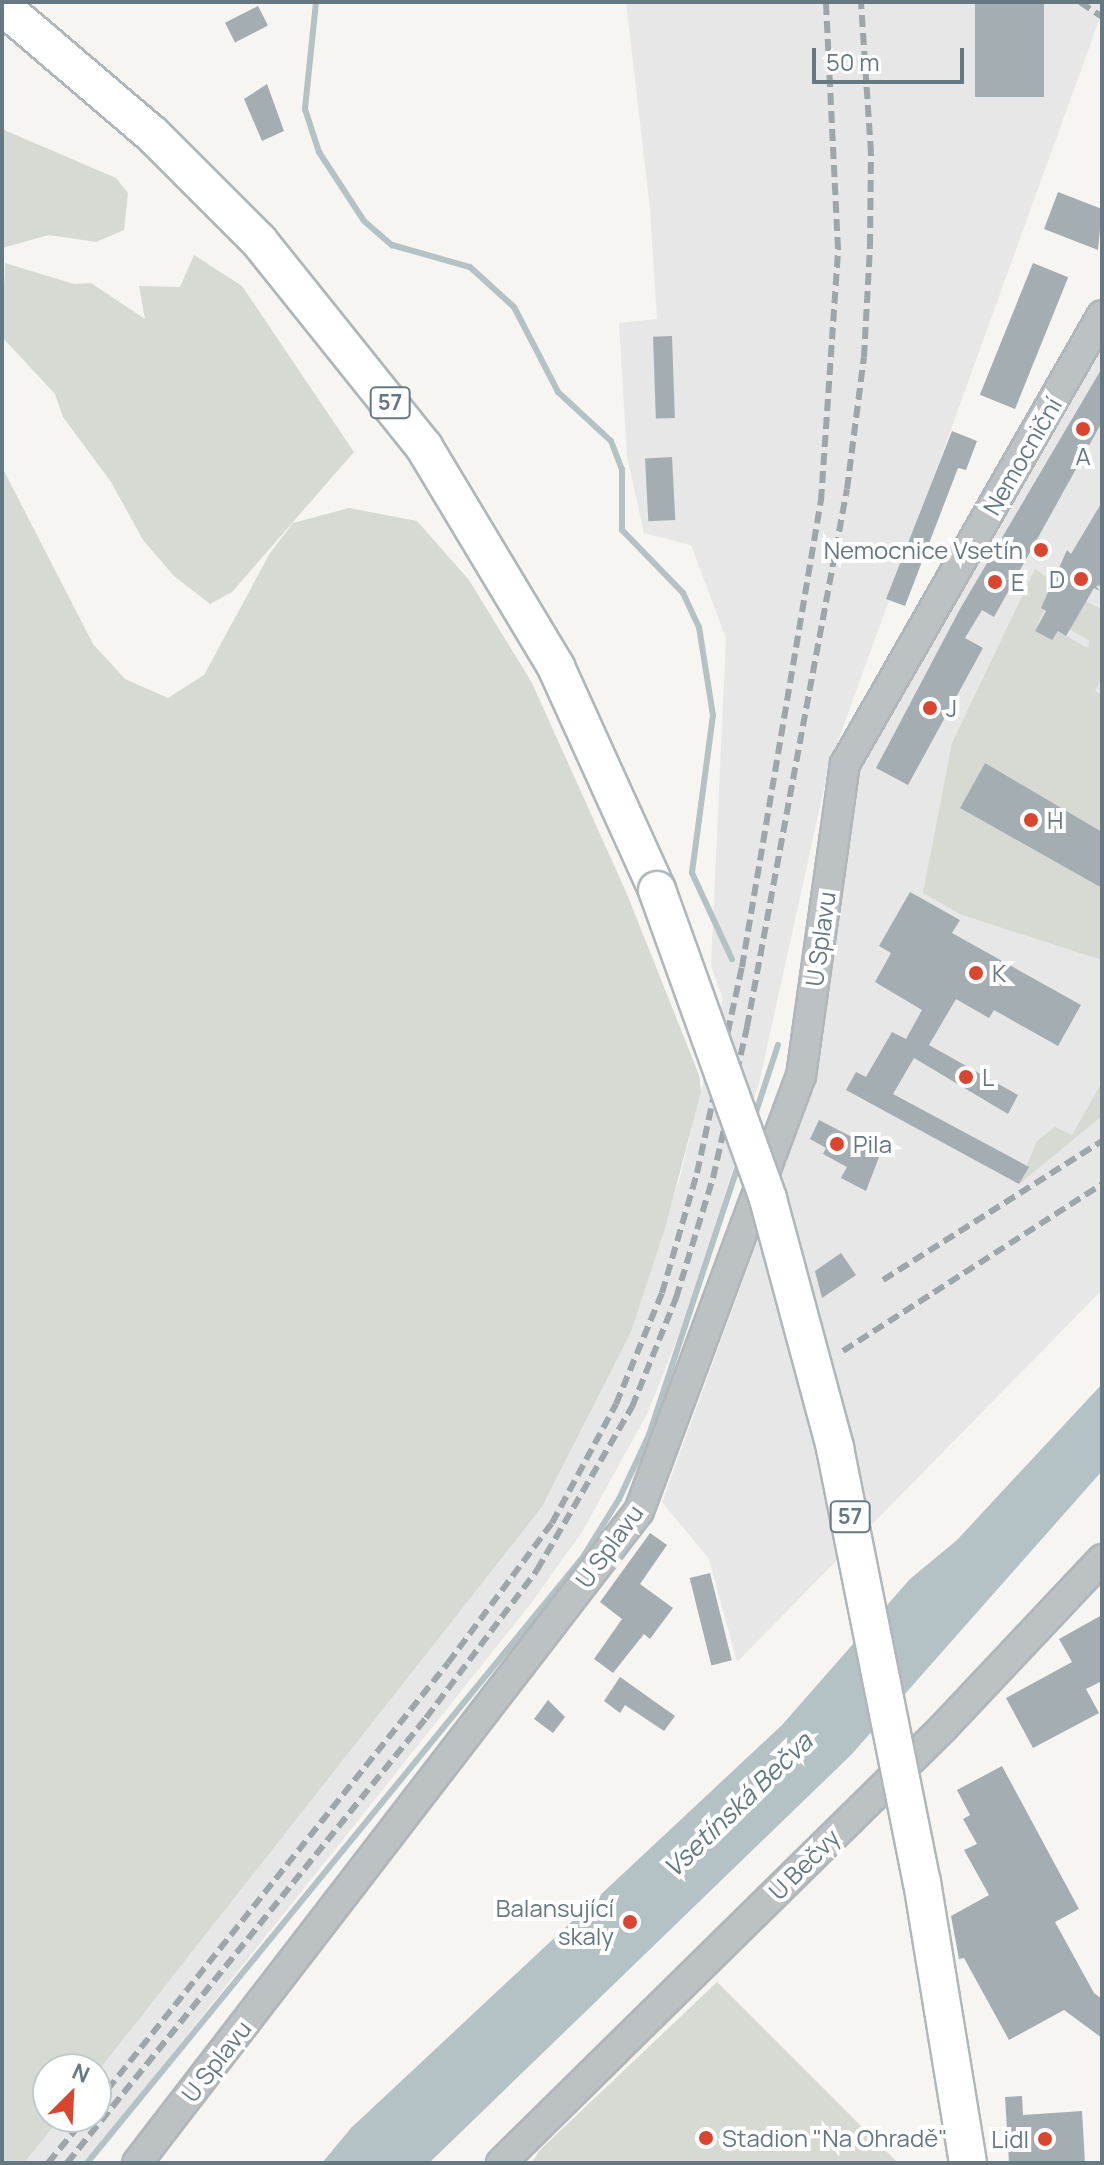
<!DOCTYPE html>
<html>
<head>
<meta charset="utf-8">
<style>
  body { margin:0 }
  #map { position:relative; width:1104px; height:2165px; overflow:hidden; background:#f6f5f2; font-family:Manrope,sans-serif }
  div>[style] { position:absolute }
  [style*='--x'] { left:calc(var(--x)*1px); top:calc(var(--y)*1px); width:calc(var(--w)*1px); rotate:calc(var(--a)*1deg) }
  .built>* { inset:0; background:#e6e7e6 }
  .green>* { inset:0; background:#d6dad2 }
  .water>* { inset:0; background:#b4c2c5 }
  .stream>* { height:6px; margin:-3px; padding:0 3px; transform-origin:3px; border-radius:3px; background:#b4c2c5 }
  .building>* { inset:0; background:#a4adb2; transform-origin:0 0 }
  .roads { filter:drop-shadow(2px 0 #b0b6b9) drop-shadow(-2px 0 #b0b6b9) drop-shadow(0 2px #b0b6b9) drop-shadow(0 -2px #b0b6b9) }
  .minor>* { height:28px; margin:-14px; padding:0 14px; transform-origin:14px; border-radius:14px; background:#bcc1c4 }
  .major>* { height:36px; margin:-18px; padding:0 18px; transform-origin:18px; border-radius:18px; background:#fff }
  .rail>* { height:6px; margin-top:-3px; transform-origin:0; background:repeating-linear-gradient(90deg,#9ea6aa 0 12px,transparent 0 18px) }
  .bridges { filter:drop-shadow(2px 0 #b0b6b9) drop-shadow(-2px 0 #b0b6b9) drop-shadow(0 2px #b0b6b9) drop-shadow(0 -2px #b0b6b9) }
  .major-bridge>* { height:36px; margin:-18px; padding:0 18px; transform-origin:18px; border-radius:18px; background:#fff }
  .dots>* { width:22px; height:22px; translate:-50% -50%; box-sizing:border-box; border:4px solid #fff; border-radius:50% }
  span { translate:-50% -50%; white-space:nowrap; text-align:center; line-height:1.15; -webkit-text-stroke:8px #fff; paint-order:stroke }
  .shield-label span { padding:2px 6px; background:#fff; border:2px solid; border-radius:6px; -webkit-text-stroke-width:0 }
  .shield-label { font-size:22px; color:#667882; font-weight:700 }
  .street-label { font-size:24px; color:#667882 }
  .poi-label { font-size:24px; color:#667882 }
  .right { translate:-100% -50%; text-align:right }
  .left { translate:0 -50%; text-align:left }
  .water-label { font-size:26px; color:#627a7f; font-style:italic }
  .frame { position:absolute; inset:0; border:4px solid #667882; pointer-events:none }
  .north { position:absolute; left:32px; top:2053px; width:80px; height:80px; box-sizing:border-box; background:#fff; border:2px solid #c2c9cd; border-radius:50%; rotate:24deg; font-size:22px; font-weight:700; line-height:32px; text-align:center; color:#667882 }
  .north::after { content:''; display:block; margin:auto; width:28px; height:36px; background:#d9452f; clip-path:polygon(50% 0,100% 100%,50% 72%,0 100%) }
  .scale { position:absolute; left:812px; top:48px; width:152px; height:36px; box-sizing:border-box; border:4px solid #667882; border-top:0; padding-left:10px; font-size:24px; line-height:28px; white-space:nowrap; color:#667882; -webkit-text-stroke:6px #fff; paint-order:stroke }
</style>
</head>
<body>
<div id="map">
  <div class="built">
    <div style="clip-path:polygon(626px 2px,1102px 2px,1102px 12px,829px 766px,759px 1083px,692px 1302px,647px 1414px,582px 1532px,529px 1606px,85px 2163px,24px 2163px,61px 2117px,96px 2117px,96px 2074px,542px 1507px,631px 1332px,681px 1174px,723px 999px,711px 966px,726px 638px,691px 545px,644px 533px,627px 457px,619px 323px,657px 319px,650px 209px)"></div>
    <div style="clip-path:polygon(1102px 334px,1102px 1290px,737px 1662px,709px 1559px,662px 1502px,816px 1081px,857px 766px)"></div>
  </div>
  <div class="green">
    <div style="clip-path:polygon(2px 129px,116px 178px,128px 193px,124px 230px,96px 242px,49px 235px,2px 248px)"></div>
    <div style="clip-path:polygon(194px 255px,242px 286px,354px 452px,232px 592px,210px 604px,174px 576px,143px 540px,111px 482px,63px 417px,55px 394px,2px 337px,5px 263px,74px 284px,91px 283px,145px 319px,139px 286px,180px 287px)"></div>
    <div style="clip-path:polygon(2px 467px,93px 644px,125px 679px,168px 698px,204px 675px,270px 553px,293px 523px,349px 508px,417px 521px,469px 580px,532px 683px,627px 894px,699px 1075px,701px 1092px,666px 1225px,631px 1332px,542px 1507px,96px 2074px,96px 2069px,48px 2069px,48px 2117px,61px 2117px,24px 2163px,2px 2163px)"></div>
    <div style="clip-path:polygon(1035px 569px,1055px 583px,1035px 631px,1052px 640px,1058px 631px,1087px 648px,1090px 641px,1069px 629px,1086px 601px,1102px 610px,1102px 678px,1095px 691px,1102px 695px,1102px 832px,985px 763px,960px 808px,1102px 888px,1102px 960px,962px 915px,923px 893px,952px 743px)"></div>
    <div style="clip-path:polygon(1102px 1082px,1102px 1116px,1019px 1184px,1037px 1141px,1055px 1127px,1072px 1135px)"></div>
    <div style="clip-path:polygon(717px 1982px,898px 2163px,532px 2163px,539px 2151px)"></div>
  </div>
  <div class="water">
    <div style="clip-path:polygon(1102px 1384px,1102px 1471px,851px 1755px,429px 2163px,322px 2163px,351px 2128px,782px 1725px,910px 1579px,957px 1540px)"></div>
  </div>
  <div class="stream">
    <div style="--x:316;--y:2;--w:108;--a:95.9"></div>
    <div style="--x:305;--y:109;--w:45;--a:72"></div>
    <div style="--x:319;--y:152;--w:82;--a:56.9"></div>
    <div style="--x:364;--y:221;--w:37;--a:41"></div>
    <div style="--x:392;--y:245;--w:81;--a:15.8"></div>
    <div style="--x:470;--y:267;--w:59;--a:42.3"></div>
    <div style="--x:514;--y:307;--w:96;--a:62.6"></div>
    <div style="--x:558;--y:392;--w:72;--a:42.8"></div>
    <div style="--x:611;--y:441;--w:30;--a:69"></div>
    <div style="--x:622;--y:469;--w:61;--a:90"></div>
    <div style="--x:622;--y:530;--w:88;--a:45.9"></div>
    <div style="--x:683;--y:593;--w:38;--a:65"></div>
    <div style="--x:699;--y:627;--w:89;--a:81"></div>
    <div style="--x:713;--y:715;--w:159;--a:97.6"></div>
    <div style="--x:692;--y:873;--w:95;--a:65.1"></div>
    <div style="--x:754;--y:1118;--w:77;--a:-71.8"></div>
    <div style="--x:87;--y:2163;--w:783;--a:-50.7"></div>
    <div style="--x:583;--y:1557;--w:68;--a:-58.2"></div>
    <div style="--x:619;--y:1499;--w:71;--a:-64.9"></div>
    <div style="--x:649;--y:1435;--w:287;--a:-71.7"></div>
  </div>
  <div class="building">
    <div style="left:975px;top:2px;width:69px;height:95px"></div>
    <div style="left:258px;top:6px;width:22px;height:37px;rotate:63deg"></div>
    <div style="clip-path:polygon(267px 84px,284px 131px,262px 141px,244px 99px)"></div>
    <div style="clip-path:polygon(1058px 192px,1102px 209px,1098px 250px,1044px 229px)"></div>
    <div style="left:1033px;top:263px;width:38px;height:142px;rotate:22deg"></div>
    <div style="left:672px;top:336px;width:82px;height:19px;rotate:88deg"></div>
    <div style="clip-path:polygon(1102px 368px,1102px 422px,994px 617px,982px 610px,965px 638px,983px 648px,908px 785px,876px 768px,960px 609px)"></div>
    <div style="clip-path:polygon(952px 431px,977px 441px,966px 470px,958px 468px,905px 606px,886px 599px)"></div>
    <div style="left:672px;top:457px;width:63px;height:27px;rotate:87deg"></div>
    <div style="clip-path:polygon(1102px 502px,1102px 585px,1096px 586px,1100px 591px,1094px 588px,1066px 636px,1058px 631px,1052px 640px,1035px 631px,1046px 611px,1041px 608px,1067px 550px,1071px 554px)"></div>
    <div style="clip-path:polygon(985px 763px,1102px 832px,1102px 888px,960px 808px)"></div>
    <div style="clip-path:polygon(910px 892px,960px 920px,952px 933px,1081px 1005px,1058px 1046px,994px 1010px,989px 1018px,956px 999px,929px 1045px,1018px 1095px,1008px 1114px,914px 1058px,893px 1094px,1029px 1167px,1019px 1184px,846px 1090px,856px 1072px,866px 1077px,892px 1032px,906px 1039px,922px 1010px,875px 982px,891px 953px,879px 946px)"></div>
    <div style="clip-path:polygon(819px 1120px,881px 1152px,866px 1191px,841px 1178px,847px 1167px,823px 1154px,826px 1148px,810px 1139px)"></div>
    <div style="clip-path:polygon(841px 1253px,856px 1275px,822px 1298px,815px 1271px)"></div>
    <div style="clip-path:polygon(650px 1533px,667px 1545px,640px 1584px,673px 1608px,650px 1639px,644px 1634px,613px 1673px,594px 1659px,622px 1619px,600px 1602px)"></div>
    <div style="left:710px;top:1573px;width:90px;height:21px;rotate:76deg"></div>
    <div style="clip-path:polygon(1102px 1615px,1102px 1681px,1086px 1689px,1099px 1713px,1033px 1748px,1006px 1698px,1072px 1662px,1059px 1639px)"></div>
    <div style="clip-path:polygon(620px 1677px,675px 1716px,664px 1731px,625px 1705px,620px 1713px,604px 1701px)"></div>
    <div style="clip-path:polygon(548px 1700px,565px 1717px,553px 1733px,534px 1719px)"></div>
    <div style="clip-path:polygon(1002px 1766px,1079px 1909px,1055px 1922px,1094px 1993px,1102px 1999px,1102px 2038px,1064px 2010px,1009px 2040px,964px 1958px,959px 1959px,951px 1916px,989px 1895px,964px 1850px,977px 1844px,963px 1819px,970px 1815px,957px 1790px)"></div>
    <div style="clip-path:polygon(1022px 2096px,1023px 2115px,1082px 2111px,1085px 2163px,1009px 2163px,1005px 2097px)"></div>
  </div>
  <div class="roads">
    <div class="minor">
      <div style="--x:137;--y:2163;--w:823;--a:-52.41"></div>
      <div style="--x:639;--y:1511;--w:464;--a:-69.6"></div>
      <div style="--x:801;--y:1076;--w:315;--a:-82"></div>
      <div style="--x:845;--y:764;--w:517;--a:-60.21"></div>
      <div style="--x:501;--y:2163;--w:620;--a:-44.54"></div>
      <div style="--x:943;--y:1728;--w:232;--a:-46.7"></div>
    </div>
    <div class="major">
      <div style="--x:2;--y:6;--w:197;--a:40.5"></div>
      <div style="--x:152;--y:134;--w:151;--a:45"></div>
      <div style="--x:259;--y:241;--w:264;--a:51.3"></div>
      <div style="--x:424;--y:447;--w:257;--a:59"></div>
      <div style="--x:556;--y:667;--w:245;--a:65.6"></div>
    </div>
  </div>
  <div class="rail">
    <div style="--x:1080;--y:2;--w:27;--a:34"></div>
    <div style="--x:883;--y:1280;--w:259;--a:-32.4"></div>
    <div style="--x:843;--y:1351;--w:308;--a:-32.8"></div>
    <div style="--x:96;--y:2104;--w:564;--a:-51.4"></div>
    <div style="--x:448;--y:1663;--w:174;--a:-53.4"></div>
    <div style="--x:552;--y:1523;--w:135;--a:-61.7"></div>
    <div style="--x:616;--y:1404;--w:120;--a:-67.5"></div>
    <div style="--x:662;--y:1293;--w:125;--a:-73.7"></div>
    <div style="--x:697;--y:1173;--w:211;--a:-77.7"></div>
    <div style="--x:742;--y:967;--w:473;--a:-80.4"></div>
    <div style="--x:821;--y:501;--w:253;--a:-86.1"></div>
    <div style="--x:838;--y:249;--w:247;--a:-92.8"></div>
    <div style="--x:48;--y:2163;--w:60;--a:-50.4"></div>
    <div style="--x:67;--y:2163;--w:572;--a:-51.11"></div>
    <div style="--x:426;--y:1718;--w:185;--a:-53.1"></div>
    <div style="--x:537;--y:1570;--w:189;--a:-59.8"></div>
    <div style="--x:632;--y:1407;--w:118;--a:-68"></div>
    <div style="--x:676;--y:1298;--w:126;--a:-72.9"></div>
    <div style="--x:713;--y:1178;--w:155;--a:-77.3"></div>
    <div style="--x:747;--y:1027;--w:547;--a:-79.47"></div>
    <div style="--x:847;--y:489;--w:133;--a:-82.7"></div>
    <div style="--x:864;--y:357;--w:111;--a:-86.9"></div>
    <div style="--x:870;--y:246;--w:93;--a:-89.4"></div>
    <div style="--x:871;--y:153;--w:151;--a:-93.8"></div>
  </div>
  <div class="bridges">
    <div class="major-bridge">
      <div style="--x:657;--y:890;--w:328;--a:70.2"></div>
      <div style="--x:768;--y:1199;--w:258;--a:74.9"></div>
      <div style="--x:835;--y:1448;--w:443;--a:78.7"></div>
      <div style="--x:922;--y:1882;--w:285;--a:80.7"></div>
    </div>
  </div>
  <div class="dots">
    <div style="left:1083px;top:429px;background:#d9452f"></div>
    <div style="left:1041px;top:550px;background:#d9452f"></div>
    <div style="left:1081px;top:579px;background:#d9452f"></div>
    <div style="left:995px;top:582px;background:#d9452f"></div>
    <div style="left:930px;top:708px;background:#d9452f"></div>
    <div style="left:1031px;top:820px;background:#d9452f"></div>
    <div style="left:976px;top:973px;background:#d9452f"></div>
    <div style="left:966px;top:1077px;background:#d9452f"></div>
    <div style="left:837px;top:1144px;background:#d9452f"></div>
    <div style="left:630px;top:1922px;background:#d9452f"></div>
    <div style="left:706px;top:2138px;background:#d9452f"></div>
    <div style="left:1045px;top:2139px;background:#d9452f"></div>
  </div>
  <div class="shield-label">
    <span style="left:390px;top:403px">57</span>
    <span style="left:850px;top:1517px">57</span>
  </div>
  <div class="street-label">
    <span style="left:1022px;top:456px;rotate:-60deg">Nemocniční</span>
    <span style="left:820px;top:939px;rotate:-82deg">U Splavu</span>
    <span style="left:609px;top:1546px;rotate:-54deg">U Splavu</span>
    <span style="left:804px;top:1864px;rotate:-45deg">U Bečvy</span>
    <span style="left:216px;top:2061px;rotate:-52deg">U Splavu</span>
  </div>
  <div class="poi-label">
    <span style="left:1083px;top:456px">A</span>
    <span class="right" style="left:1023px;top:550px">Nemocnice Vsetín</span>
    <span class="right" style="left:1065px;top:579px">D</span>
    <span class="left" style="left:1011px;top:582px">E</span>
    <span class="left" style="left:946px;top:708px">J</span>
    <span class="left" style="left:1047px;top:820px">H</span>
    <span class="left" style="left:992px;top:973px">K</span>
    <span class="left" style="left:982px;top:1077px">L</span>
    <span class="left" style="left:853px;top:1144px">Pila</span>
    <span class="right" style="left:614px;top:1922px">Balansující<br>skaly</span>
    <span class="left" style="left:722px;top:2138px">Stadion "Na Ohradě"</span>
    <span class="right" style="left:1029px;top:2139px">Lidl</span>
  </div>
  <div class="water-label">
    <span style="left:738px;top:1805px;rotate:-44deg">Vsetínská Bečva</span>
  </div>
  <div class="frame"></div>
  <div class="north">N</div>
  <div class="scale">50 m</div>
</div>
</body>
</html>
